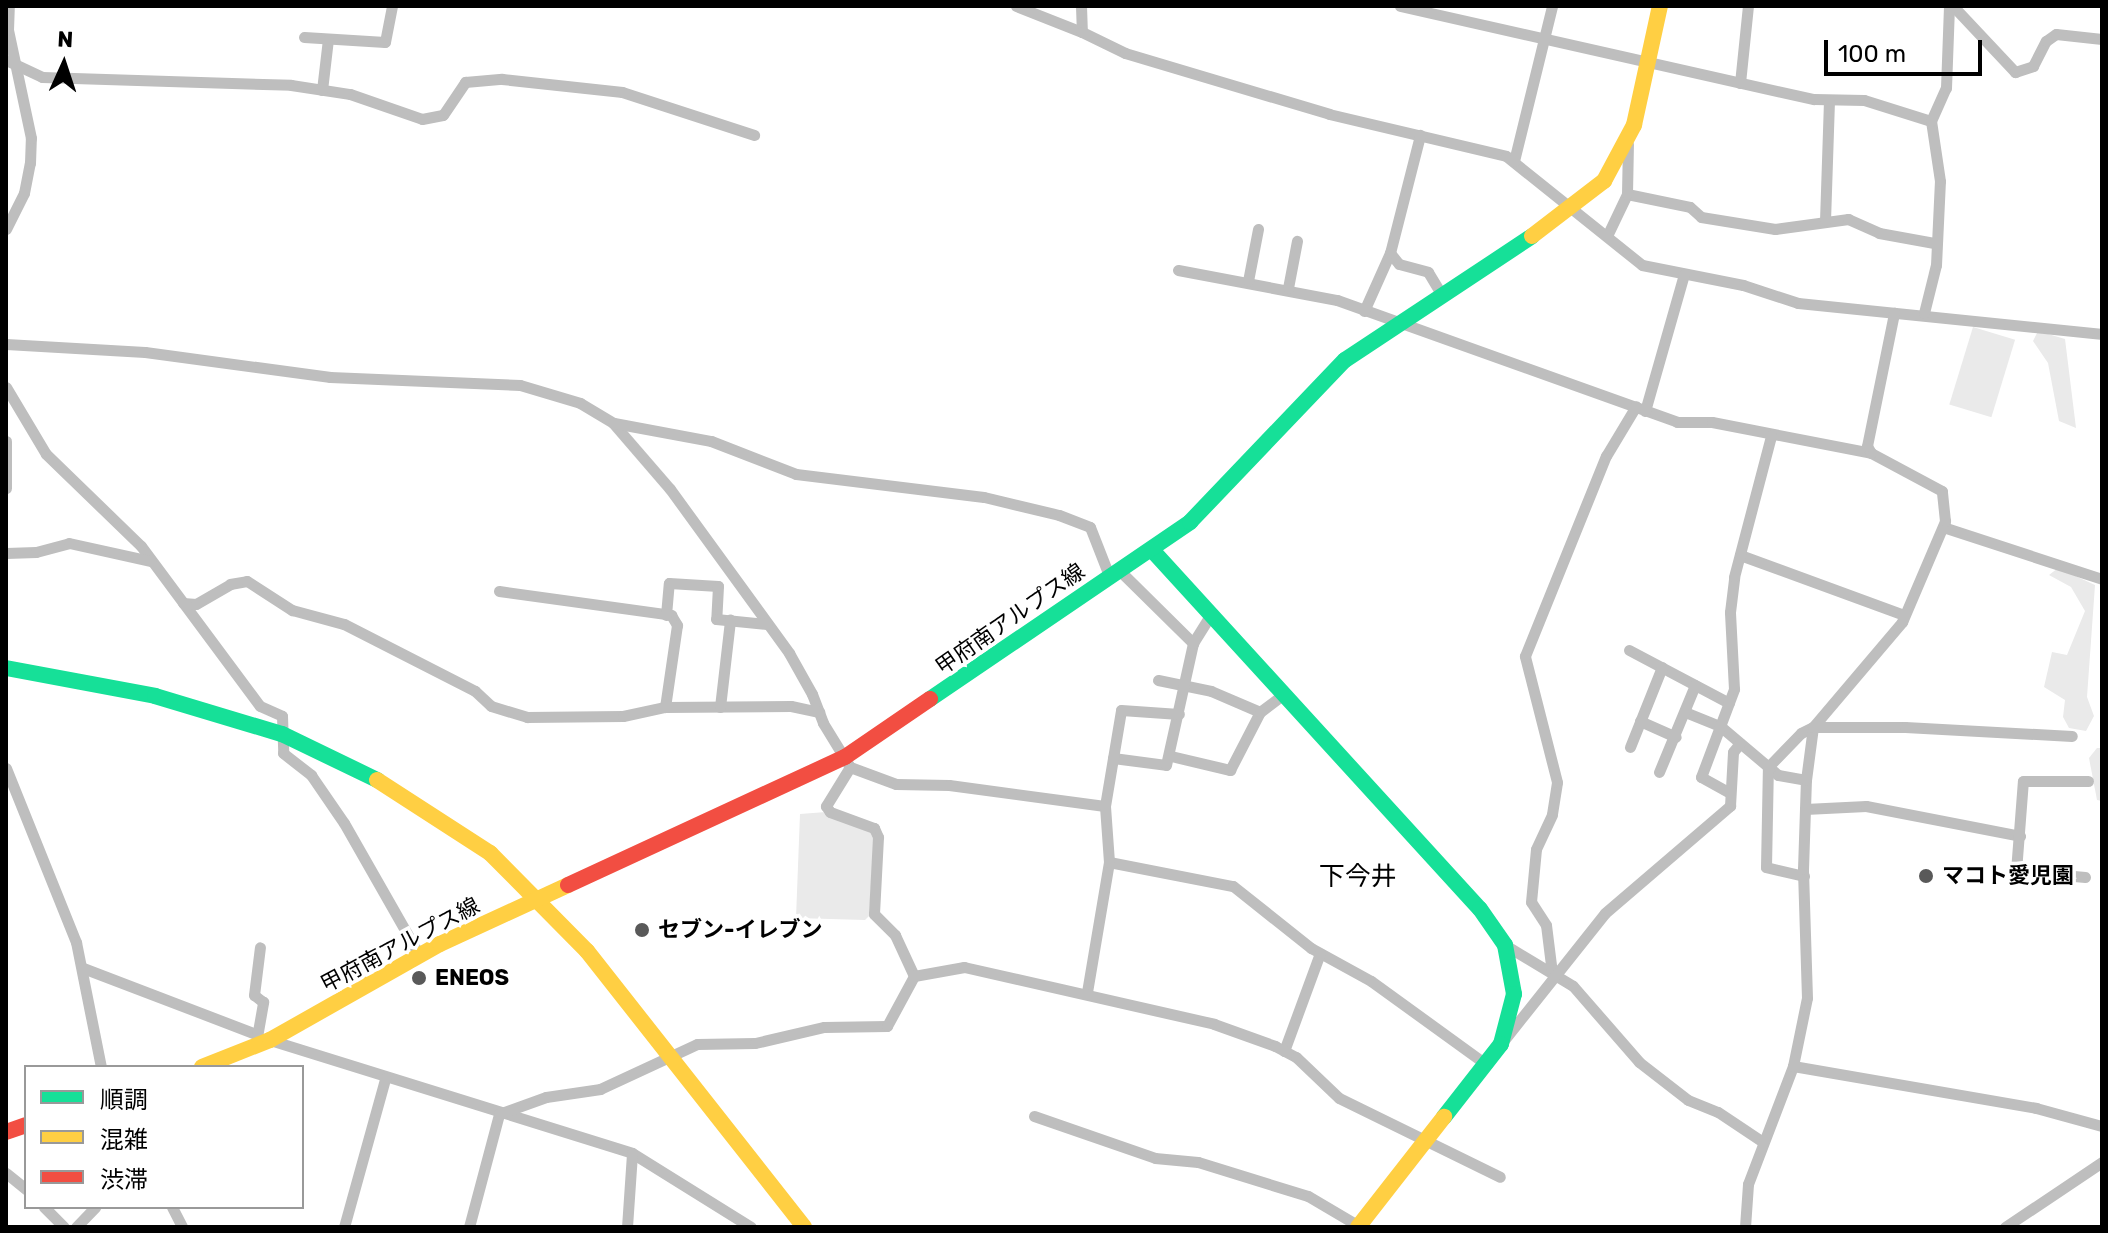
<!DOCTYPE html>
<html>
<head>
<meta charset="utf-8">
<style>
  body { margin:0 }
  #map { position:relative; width:2108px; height:1233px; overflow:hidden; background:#fff; font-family:Rubik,"Noto Sans JP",sans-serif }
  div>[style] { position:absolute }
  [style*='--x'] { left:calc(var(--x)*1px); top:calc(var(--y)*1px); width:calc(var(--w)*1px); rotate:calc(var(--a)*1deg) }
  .green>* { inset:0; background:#eaeaea; transform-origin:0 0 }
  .street>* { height:11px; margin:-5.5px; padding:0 5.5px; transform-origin:5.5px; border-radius:5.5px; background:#bebebe }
  .fast>* { height:16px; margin:-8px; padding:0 8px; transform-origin:8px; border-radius:8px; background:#16e098 }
  .slow>* { height:16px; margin:-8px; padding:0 8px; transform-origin:8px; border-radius:8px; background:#ffcf43 }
  .jam>* { height:16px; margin:-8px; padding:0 8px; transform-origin:8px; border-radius:8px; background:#f24e42 }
  .dots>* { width:22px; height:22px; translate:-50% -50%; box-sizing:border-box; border:4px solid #fff; border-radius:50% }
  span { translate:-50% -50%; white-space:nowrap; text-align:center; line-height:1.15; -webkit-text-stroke:7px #fff; paint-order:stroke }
  .street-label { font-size:22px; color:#000 }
  .poi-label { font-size:22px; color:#000; font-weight:700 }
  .left { translate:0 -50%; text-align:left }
  .quarter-label { font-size:26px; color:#000 }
  .frame { position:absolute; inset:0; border:8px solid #000; pointer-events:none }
  .legend { position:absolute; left:24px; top:1065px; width:280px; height:144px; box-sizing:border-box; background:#fff; border:2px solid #999; margin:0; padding:10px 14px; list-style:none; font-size:24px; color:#000 }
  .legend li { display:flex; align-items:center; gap:16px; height:40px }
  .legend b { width:40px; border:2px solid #999 }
  .north { position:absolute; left:24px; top:24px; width:80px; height:80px; -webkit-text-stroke:6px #fff; paint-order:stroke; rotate:3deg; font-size:22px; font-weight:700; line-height:32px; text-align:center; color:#000 }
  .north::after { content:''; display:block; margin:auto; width:28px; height:36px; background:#000; clip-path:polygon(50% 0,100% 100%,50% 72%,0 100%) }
  .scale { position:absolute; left:1824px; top:40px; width:158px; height:36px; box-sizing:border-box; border:4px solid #000; border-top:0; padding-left:10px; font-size:24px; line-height:28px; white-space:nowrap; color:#000; -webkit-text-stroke:6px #fff; paint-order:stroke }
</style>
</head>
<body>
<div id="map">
  <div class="green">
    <div style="left:1973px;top:327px;width:44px;height:81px;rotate:17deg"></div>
    <div style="clip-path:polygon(2038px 331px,2065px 339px,2076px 428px,2059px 421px,2048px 363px,2033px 341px)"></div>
    <div style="clip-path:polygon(2058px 568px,2095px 585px,2087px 697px,2094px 716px,2086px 731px,2069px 728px,2063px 717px,2065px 700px,2044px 687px,2052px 652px,2067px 655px,2085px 611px,2071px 587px,2049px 575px)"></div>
    <div style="clip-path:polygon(2097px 748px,2102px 748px,2102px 801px,2097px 800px,2089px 758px)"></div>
    <div style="clip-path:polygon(826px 812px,869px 829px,874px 841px,869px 916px,865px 920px,796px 918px,800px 814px)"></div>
  </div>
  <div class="street">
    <div style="--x:1016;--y:6;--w:71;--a:21.5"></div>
    <div style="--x:1081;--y:6;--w:26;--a:88"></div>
    <div style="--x:1082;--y:32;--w:48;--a:26"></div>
    <div style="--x:1125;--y:53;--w:213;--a:16.6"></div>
    <div style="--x:1329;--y:114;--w:182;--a:13.3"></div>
    <div style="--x:1506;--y:156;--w:174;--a:38.7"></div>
    <div style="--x:1642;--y:265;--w:103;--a:11.2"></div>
    <div style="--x:1743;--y:285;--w:58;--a:18.1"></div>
    <div style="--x:1798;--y:303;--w:306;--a:5.8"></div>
    <div style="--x:1400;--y:6;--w:424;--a:12.7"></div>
    <div style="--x:1814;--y:99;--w:50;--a:1.1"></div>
    <div style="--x:1864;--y:100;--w:70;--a:17.4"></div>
    <div style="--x:1953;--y:6;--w:91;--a:46.8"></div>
    <div style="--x:2015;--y:72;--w:19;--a:-18"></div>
    <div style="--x:2033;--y:66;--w:28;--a:-63"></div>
    <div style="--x:2046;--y:41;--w:12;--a:-35"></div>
    <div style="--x:2056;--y:34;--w:46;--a:6.2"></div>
    <div style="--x:304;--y:37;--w:81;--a:3.5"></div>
    <div style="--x:385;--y:42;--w:37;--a:-79"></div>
    <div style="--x:6;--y:60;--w:40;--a:25"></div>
    <div style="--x:42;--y:77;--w:249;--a:1.8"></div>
    <div style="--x:291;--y:85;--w:60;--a:8.7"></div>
    <div style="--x:350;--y:94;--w:76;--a:19.1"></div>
    <div style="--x:422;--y:119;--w:21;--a:-11"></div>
    <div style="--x:443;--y:115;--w:40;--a:-56"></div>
    <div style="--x:465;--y:82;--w:37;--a:-5"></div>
    <div style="--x:502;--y:79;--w:121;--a:6.2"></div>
    <div style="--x:622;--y:92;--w:139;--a:18"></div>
    <div style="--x:1740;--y:83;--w:77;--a:-84.1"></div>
    <div style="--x:322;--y:90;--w:51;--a:-83.3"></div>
    <div style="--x:1514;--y:161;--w:160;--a:-76.2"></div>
    <div style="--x:1627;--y:194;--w:64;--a:11.7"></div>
    <div style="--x:1690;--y:207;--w:15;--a:42"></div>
    <div style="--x:1701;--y:217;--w:75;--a:9.2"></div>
    <div style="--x:1775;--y:229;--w:74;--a:-7.8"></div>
    <div style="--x:1848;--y:219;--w:34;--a:24"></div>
    <div style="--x:1879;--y:233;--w:56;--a:10.3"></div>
    <div style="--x:1825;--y:221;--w:121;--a:-88.1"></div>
    <div style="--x:6;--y:229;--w:40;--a:-63.4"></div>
    <div style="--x:24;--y:193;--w:31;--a:-79"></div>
    <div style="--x:30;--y:163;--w:25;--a:-88"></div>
    <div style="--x:31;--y:138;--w:110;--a:-102"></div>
    <div style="--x:8;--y:30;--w:24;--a:-88"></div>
    <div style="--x:1607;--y:236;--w:47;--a:-64.5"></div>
    <div style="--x:1627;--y:194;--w:50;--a:-88.9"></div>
    <div style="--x:1390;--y:253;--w:14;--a:51"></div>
    <div style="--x:1399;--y:264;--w:30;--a:15"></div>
    <div style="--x:1428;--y:272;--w:27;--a:59"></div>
    <div style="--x:1178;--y:270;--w:162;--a:10.7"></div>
    <div style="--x:1337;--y:300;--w:361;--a:19.7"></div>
    <div style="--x:1677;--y:422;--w:35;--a:0"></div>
    <div style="--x:1712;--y:422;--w:162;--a:11"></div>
    <div style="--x:1248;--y:281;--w:53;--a:-79.1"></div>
    <div style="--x:1288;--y:288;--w:48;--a:-79.2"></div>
    <div style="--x:1364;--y:311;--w:64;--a:-65.9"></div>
    <div style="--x:1390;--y:253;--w:122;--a:-75.7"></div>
    <div style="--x:1924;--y:313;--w:49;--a:-76"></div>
    <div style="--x:1936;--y:265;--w:84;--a:-87.3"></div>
    <div style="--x:1940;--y:181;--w:61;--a:-98.5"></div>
    <div style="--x:1931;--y:121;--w:36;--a:-66"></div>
    <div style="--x:1946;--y:88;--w:82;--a:-87.9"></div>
    <div style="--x:6;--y:344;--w:139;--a:3.3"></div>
    <div style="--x:145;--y:352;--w:187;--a:7.7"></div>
    <div style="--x:330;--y:377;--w:190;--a:2.4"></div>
    <div style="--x:520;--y:385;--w:63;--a:16.7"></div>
    <div style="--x:580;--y:403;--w:39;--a:31"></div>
    <div style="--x:613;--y:423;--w:87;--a:49.2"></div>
    <div style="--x:670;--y:489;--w:203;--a:54"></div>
    <div style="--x:789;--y:653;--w:47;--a:60.7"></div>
    <div style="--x:812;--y:694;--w:31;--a:69"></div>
    <div style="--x:823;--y:723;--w:52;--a:58.5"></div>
    <div style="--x:850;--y:767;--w:46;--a:121.6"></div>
    <div style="--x:826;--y:806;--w:7;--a:56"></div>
    <div style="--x:830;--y:812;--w:47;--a:20"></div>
    <div style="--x:874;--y:828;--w:10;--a:66"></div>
    <div style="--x:878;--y:837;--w:77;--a:93"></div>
    <div style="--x:874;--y:914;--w:30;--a:45"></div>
    <div style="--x:895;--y:935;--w:45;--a:65.1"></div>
    <div style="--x:6;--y:387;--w:78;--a:59.2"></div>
    <div style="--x:46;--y:454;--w:132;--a:44.1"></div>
    <div style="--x:141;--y:546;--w:199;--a:53.4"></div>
    <div style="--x:260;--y:706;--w:24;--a:24"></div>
    <div style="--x:282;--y:716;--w:37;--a:88"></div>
    <div style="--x:283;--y:753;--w:36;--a:38"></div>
    <div style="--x:311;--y:775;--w:58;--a:55.5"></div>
    <div style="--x:344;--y:823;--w:153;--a:60.3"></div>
    <div style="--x:1645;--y:411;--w:142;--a:-74.1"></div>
    <div style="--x:614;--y:423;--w:99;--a:10.5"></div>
    <div style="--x:711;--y:441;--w:91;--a:21.2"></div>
    <div style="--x:796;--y:474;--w:189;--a:7"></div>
    <div style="--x:984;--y:497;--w:77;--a:13.5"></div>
    <div style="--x:1059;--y:515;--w:33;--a:21"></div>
    <div style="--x:1090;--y:527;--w:55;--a:68.6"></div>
    <div style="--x:6;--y:441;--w:47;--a:90"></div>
    <div style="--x:1943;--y:527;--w:167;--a:18.1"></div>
    <div style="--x:6;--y:553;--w:30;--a:-2"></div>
    <div style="--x:36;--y:552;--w:34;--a:-15"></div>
    <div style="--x:69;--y:543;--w:84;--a:12.4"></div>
    <div style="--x:1740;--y:555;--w:175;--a:20.1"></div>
    <div style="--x:1120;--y:571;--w:103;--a:44.6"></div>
    <div style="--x:499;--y:591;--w:174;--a:7.9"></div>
    <div style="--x:671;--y:615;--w:12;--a:59"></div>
    <div style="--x:677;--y:625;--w:83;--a:98.3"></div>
    <div style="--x:183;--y:603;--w:13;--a:4"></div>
    <div style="--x:196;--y:604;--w:39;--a:-30"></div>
    <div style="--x:230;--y:584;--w:17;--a:-10"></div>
    <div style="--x:247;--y:581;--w:54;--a:32.8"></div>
    <div style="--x:292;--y:610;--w:54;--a:15.1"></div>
    <div style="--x:344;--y:624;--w:147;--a:27.1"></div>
    <div style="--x:475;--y:691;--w:22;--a:43"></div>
    <div style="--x:491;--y:706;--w:38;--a:17"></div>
    <div style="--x:527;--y:717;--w:96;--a:-0.6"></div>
    <div style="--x:623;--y:716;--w:43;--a:-12.1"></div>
    <div style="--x:665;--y:707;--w:126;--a:-0.5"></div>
    <div style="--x:791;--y:706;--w:29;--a:12"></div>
    <div style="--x:666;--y:615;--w:32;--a:-85"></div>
    <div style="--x:669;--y:583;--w:49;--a:3.5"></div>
    <div style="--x:718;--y:586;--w:33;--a:93"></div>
    <div style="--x:716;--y:619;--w:51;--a:5.6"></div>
    <div style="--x:1629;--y:650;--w:113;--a:27.9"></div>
    <div style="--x:1158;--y:680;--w:54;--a:11.7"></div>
    <div style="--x:1211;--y:691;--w:53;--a:23.2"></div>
    <div style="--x:720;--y:707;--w:88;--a:-83.4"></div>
    <div style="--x:1685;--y:712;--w:38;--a:22"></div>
    <div style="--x:1720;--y:726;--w:76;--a:40.2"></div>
    <div style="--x:1778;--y:775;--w:28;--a:10"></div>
    <div style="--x:1640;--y:721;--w:39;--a:24"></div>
    <div style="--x:1630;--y:747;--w:86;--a:-68.2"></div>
    <div style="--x:1171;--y:756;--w:61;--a:13.3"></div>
    <div style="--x:1230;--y:770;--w:65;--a:-62.7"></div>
    <div style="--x:1260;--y:712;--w:30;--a:-37"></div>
    <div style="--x:1113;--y:758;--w:53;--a:7.5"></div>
    <div style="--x:1166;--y:765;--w:125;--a:-77.5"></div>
    <div style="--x:1193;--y:643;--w:36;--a:-58"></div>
    <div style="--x:850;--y:767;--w:49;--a:20.3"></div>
    <div style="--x:896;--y:784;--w:53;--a:1.1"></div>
    <div style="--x:949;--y:785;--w:157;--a:7.7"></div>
    <div style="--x:6;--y:768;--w:188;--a:68.1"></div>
    <div style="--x:76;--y:942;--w:127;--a:78.7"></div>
    <div style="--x:1659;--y:772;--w:94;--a:-67.5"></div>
    <div style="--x:1730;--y:793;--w:33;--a:-151"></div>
    <div style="--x:1701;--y:777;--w:94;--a:-69.4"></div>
    <div style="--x:1734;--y:689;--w:77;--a:-93"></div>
    <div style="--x:1730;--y:612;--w:35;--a:-83"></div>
    <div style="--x:1734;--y:577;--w:146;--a:-75.3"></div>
    <div style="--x:1805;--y:809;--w:61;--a:-2.8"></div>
    <div style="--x:1866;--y:806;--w:157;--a:11"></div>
    <div style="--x:1109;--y:862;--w:126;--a:11"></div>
    <div style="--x:1233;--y:886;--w:100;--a:38.5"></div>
    <div style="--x:1311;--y:948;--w:68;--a:28.8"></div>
    <div style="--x:1371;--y:981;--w:143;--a:35.9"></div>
    <div style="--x:1804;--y:876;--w:39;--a:-167"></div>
    <div style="--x:1766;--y:867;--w:100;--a:-88.9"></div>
    <div style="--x:1768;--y:767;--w:47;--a:-45.9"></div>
    <div style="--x:1801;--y:733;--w:13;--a:-27"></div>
    <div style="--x:1813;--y:727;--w:92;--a:0"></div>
    <div style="--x:1905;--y:727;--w:167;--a:3.1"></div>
    <div style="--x:2085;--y:877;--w:69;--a:-175"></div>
    <div style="--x:2016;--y:871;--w:90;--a:-85.6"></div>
    <div style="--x:2023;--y:781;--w:65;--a:0"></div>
    <div style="--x:1505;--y:945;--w:79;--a:31.1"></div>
    <div style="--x:1573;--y:986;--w:101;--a:49"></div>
    <div style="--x:1639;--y:1062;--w:62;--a:37.8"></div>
    <div style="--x:1688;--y:1100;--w:32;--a:22"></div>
    <div style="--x:1718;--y:1112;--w:54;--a:33.7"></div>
    <div style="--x:83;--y:968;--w:185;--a:20.9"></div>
    <div style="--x:1552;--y:973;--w:48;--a:-97.1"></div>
    <div style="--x:1546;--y:925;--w:27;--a:-123"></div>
    <div style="--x:1531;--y:902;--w:53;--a:-84.6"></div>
    <div style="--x:1536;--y:849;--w:38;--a:-65"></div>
    <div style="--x:1552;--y:814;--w:32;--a:-81"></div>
    <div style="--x:1557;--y:782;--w:130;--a:-104.3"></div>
    <div style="--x:1525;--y:656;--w:216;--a:-68"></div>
    <div style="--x:1606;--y:456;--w:58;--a:-59"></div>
    <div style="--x:1087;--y:992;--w:132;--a:-80.4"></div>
    <div style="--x:1109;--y:862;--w:56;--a:-94.1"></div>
    <div style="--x:1105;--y:806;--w:97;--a:-80.5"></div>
    <div style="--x:1121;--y:710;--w:58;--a:3.9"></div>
    <div style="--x:257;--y:1037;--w:36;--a:-80"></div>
    <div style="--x:263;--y:1002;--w:11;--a:-142"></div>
    <div style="--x:254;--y:995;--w:48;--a:-82.9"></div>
    <div style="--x:270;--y:1040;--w:379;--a:17.3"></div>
    <div style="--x:632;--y:1153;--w:140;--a:31.9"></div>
    <div style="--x:1504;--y:1040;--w:162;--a:-51.5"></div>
    <div style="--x:1605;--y:913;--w:165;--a:-40.6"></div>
    <div style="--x:1730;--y:806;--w:54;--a:-86.8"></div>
    <div style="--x:1733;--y:752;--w:11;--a:-52"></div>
    <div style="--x:1284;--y:1051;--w:104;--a:-69.8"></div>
    <div style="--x:1793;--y:1066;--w:247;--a:9.8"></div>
    <div style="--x:2036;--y:1108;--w:68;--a:15.3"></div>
    <div style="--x:1034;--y:1116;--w:128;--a:19.1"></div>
    <div style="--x:1155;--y:1158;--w:43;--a:5.3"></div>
    <div style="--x:1198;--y:1162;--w:115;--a:17.2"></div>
    <div style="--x:1308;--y:1196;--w:59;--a:30.5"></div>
    <div style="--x:6;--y:1173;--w:26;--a:39"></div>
    <div style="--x:44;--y:1207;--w:28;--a:45"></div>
    <div style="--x:172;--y:1207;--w:22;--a:63"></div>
    <div style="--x:76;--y:1227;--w:28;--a:-46"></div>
    <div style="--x:344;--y:1227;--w:154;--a:-74.5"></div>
    <div style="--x:469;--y:1227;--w:117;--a:-75.1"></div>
    <div style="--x:499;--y:1114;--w:50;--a:-19.9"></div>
    <div style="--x:546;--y:1097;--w:55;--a:-8.4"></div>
    <div style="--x:600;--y:1089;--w:107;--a:-24.9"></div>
    <div style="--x:697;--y:1044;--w:58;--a:-1"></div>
    <div style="--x:755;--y:1043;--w:71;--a:-13.1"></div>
    <div style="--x:824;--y:1027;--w:63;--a:-0.9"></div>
    <div style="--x:887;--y:1026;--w:57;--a:-61.6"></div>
    <div style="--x:914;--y:976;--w:51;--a:-10.2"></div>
    <div style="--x:964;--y:967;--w:256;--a:12.8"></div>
    <div style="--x:1214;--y:1024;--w:65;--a:19.8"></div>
    <div style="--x:1275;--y:1046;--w:24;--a:28"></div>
    <div style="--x:1296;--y:1057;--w:59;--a:43.6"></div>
    <div style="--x:1339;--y:1098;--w:179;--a:26.1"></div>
    <div style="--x:627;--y:1227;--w:74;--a:-86.1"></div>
    <div style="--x:1745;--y:1227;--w:43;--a:-86"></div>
    <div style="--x:1748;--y:1184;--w:126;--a:-69.1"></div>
    <div style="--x:1793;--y:1066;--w:69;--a:-78.4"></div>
    <div style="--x:1807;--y:998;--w:129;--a:-91.8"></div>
    <div style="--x:1803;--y:869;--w:89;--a:-88.1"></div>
    <div style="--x:1806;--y:780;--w:53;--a:-82.5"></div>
    <div style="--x:1813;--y:727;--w:138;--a:-49.7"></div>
    <div style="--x:1902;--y:622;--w:110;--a:-66.9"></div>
    <div style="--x:1945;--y:521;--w:30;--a:-96"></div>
    <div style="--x:1942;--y:491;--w:81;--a:-151.8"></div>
    <div style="--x:1871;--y:453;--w:8;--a:-120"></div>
    <div style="--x:1867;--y:446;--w:136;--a:-78.5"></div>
    <div style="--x:2005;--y:1227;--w:117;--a:-33.8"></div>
  </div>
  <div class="fast">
    <div style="--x:1152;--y:550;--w:486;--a:47.6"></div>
    <div style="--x:1480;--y:909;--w:44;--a:55.2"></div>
    <div style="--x:1505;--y:945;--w:50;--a:79.6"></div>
    <div style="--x:1514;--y:994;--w:52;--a:104.6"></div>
    <div style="--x:1501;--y:1044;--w:93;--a:128"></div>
    <div style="--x:6;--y:668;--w:152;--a:10.6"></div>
    <div style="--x:155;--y:696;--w:133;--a:16.7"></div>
    <div style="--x:282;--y:734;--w:106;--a:25.8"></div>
    <div style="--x:930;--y:699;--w:315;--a:-34.2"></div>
    <div style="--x:1190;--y:522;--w:224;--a:-46.3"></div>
    <div style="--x:1345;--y:360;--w:224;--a:-33.5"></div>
  </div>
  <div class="slow">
    <div style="--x:1532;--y:236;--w:91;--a:-37.4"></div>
    <div style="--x:1604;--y:181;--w:64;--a:-61.8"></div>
    <div style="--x:1634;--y:125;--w:122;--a:-77.7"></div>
    <div style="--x:377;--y:780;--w:135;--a:32.9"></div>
    <div style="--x:490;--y:853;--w:138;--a:45.3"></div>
    <div style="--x:587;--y:951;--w:351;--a:51.8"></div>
    <div style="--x:202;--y:1067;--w:73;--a:-21.7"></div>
    <div style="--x:270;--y:1040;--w:195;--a:-29.5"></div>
    <div style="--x:440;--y:944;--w:141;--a:-24.7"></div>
    <div style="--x:1358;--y:1227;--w:140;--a:-52"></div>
  </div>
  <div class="jam">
    <div style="--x:568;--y:885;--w:305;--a:-24.8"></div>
    <div style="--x:845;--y:757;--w:103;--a:-34.3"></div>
    <div style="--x:6;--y:1132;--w:21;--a:-19"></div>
  </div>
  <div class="dots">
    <div style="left:1926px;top:876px;background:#595959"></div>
    <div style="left:642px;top:930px;background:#595959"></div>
    <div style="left:419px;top:978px;background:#595959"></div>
  </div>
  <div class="street-label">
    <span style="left:1010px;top:619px;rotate:-35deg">甲府南アルプス線</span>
    <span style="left:400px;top:945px;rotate:-28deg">甲府南アルプス線</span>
  </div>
  <div class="poi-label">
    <span class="left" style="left:1942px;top:876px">マコト愛児園</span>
    <span class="left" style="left:658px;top:930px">セブン-イレブン</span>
    <span class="left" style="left:435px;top:978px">ENEOS</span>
  </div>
  <div class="quarter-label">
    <span style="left:1358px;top:877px">下今井</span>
  </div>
  <div class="frame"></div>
  <ul class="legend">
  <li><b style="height:10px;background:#16e098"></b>順調</li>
  <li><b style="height:10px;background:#ffcf43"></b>混雑</li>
  <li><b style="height:10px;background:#f24e42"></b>渋滞</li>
  </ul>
  <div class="north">N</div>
  <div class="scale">100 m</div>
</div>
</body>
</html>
